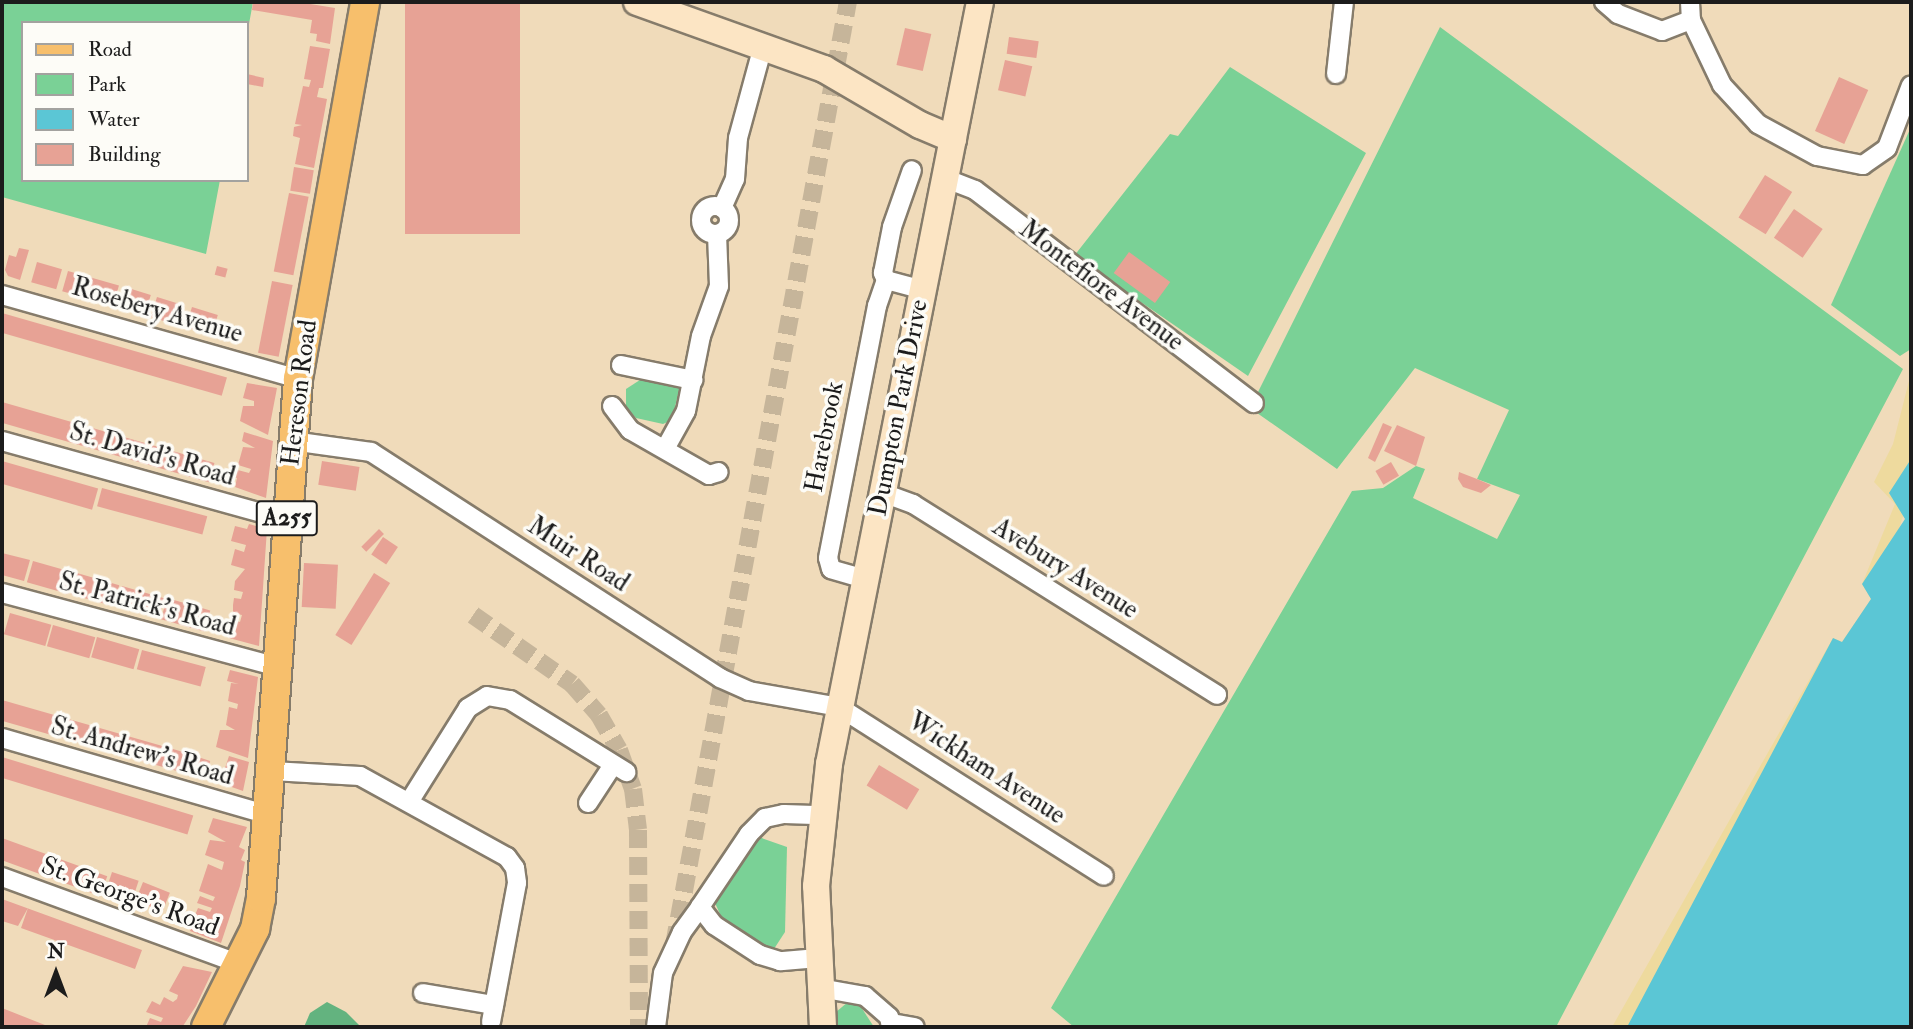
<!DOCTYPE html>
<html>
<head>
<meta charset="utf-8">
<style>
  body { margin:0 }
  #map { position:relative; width:1913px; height:1029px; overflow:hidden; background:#f0dbba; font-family:"IM FELL Double Pica",serif }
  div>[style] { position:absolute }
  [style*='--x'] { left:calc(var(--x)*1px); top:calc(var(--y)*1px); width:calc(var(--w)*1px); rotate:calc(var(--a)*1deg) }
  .green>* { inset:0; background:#7ad196 }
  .forest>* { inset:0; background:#63b37f }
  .sand>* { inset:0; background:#eeda9e }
  .water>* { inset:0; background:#5bc6d5 }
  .building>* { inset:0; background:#e7a295; transform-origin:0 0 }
  .street-tunnel>* { height:18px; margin-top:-9px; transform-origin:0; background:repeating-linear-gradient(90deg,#c6b59a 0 18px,transparent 0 27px) }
  .roads { filter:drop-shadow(2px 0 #867c6b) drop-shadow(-2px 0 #867c6b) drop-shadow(0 2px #867c6b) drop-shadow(0 -2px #867c6b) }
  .street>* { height:18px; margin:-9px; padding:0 9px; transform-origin:9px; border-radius:9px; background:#fff }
  .street>.ring { margin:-9px; padding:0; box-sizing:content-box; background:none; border:18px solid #fff; border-radius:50% }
  .secondary>* { height:26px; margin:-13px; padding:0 13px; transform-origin:13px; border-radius:13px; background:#fce5c4 }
  .primary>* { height:28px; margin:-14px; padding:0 14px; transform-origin:14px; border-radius:14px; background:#f7bf6c }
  span { translate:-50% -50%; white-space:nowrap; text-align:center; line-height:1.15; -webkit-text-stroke:7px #fdfcf7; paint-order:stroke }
  .shield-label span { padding:2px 5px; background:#fdfcf7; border:2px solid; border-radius:5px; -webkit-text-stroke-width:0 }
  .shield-label { font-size:24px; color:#1c1c1c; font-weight:700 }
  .street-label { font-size:26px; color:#1c1c1c }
  .frame { position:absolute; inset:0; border:4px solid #1c1c1c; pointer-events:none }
  .legend { position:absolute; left:21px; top:21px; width:228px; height:161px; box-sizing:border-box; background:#fdfcf7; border:2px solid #a3a29f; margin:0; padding:9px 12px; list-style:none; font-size:21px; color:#1c1c1c }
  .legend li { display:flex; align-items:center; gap:14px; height:35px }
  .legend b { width:35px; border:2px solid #a3a29f }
  .north { position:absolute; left:21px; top:938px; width:70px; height:70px; -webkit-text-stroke:5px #fdfcf7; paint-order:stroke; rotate:0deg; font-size:19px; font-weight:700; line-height:28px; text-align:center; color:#1c1c1c }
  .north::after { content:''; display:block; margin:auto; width:24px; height:32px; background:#1c1c1c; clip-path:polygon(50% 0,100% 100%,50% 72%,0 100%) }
</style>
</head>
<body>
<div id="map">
  <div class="green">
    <div style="clip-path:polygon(2px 2px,253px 2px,247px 35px,247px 23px,23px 23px,23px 180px,220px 180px,206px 254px,2px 197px)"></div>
    <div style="clip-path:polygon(1440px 27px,1903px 369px,1556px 1027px,1074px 1027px,1051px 1008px,1352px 491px,1383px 488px,1416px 466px,1425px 469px,1413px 498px,1497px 539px,1520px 495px,1477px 479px,1509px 410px,1415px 368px,1337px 469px,1250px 408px)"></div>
    <div style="clip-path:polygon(1230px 67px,1366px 153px,1248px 376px,1074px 256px,1170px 134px,1178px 136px)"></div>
    <div style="clip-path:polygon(1911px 127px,1911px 349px,1900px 356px,1831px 305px)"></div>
    <div style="clip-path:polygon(643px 378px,680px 386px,672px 420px,663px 424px,636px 418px,626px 408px,626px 389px)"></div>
    <div style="clip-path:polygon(756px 836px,787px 847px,785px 932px,772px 952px,723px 921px,715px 903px,717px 889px)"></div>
    <div style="clip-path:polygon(848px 1002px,861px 1007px,874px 1027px,836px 1027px,836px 1012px)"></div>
  </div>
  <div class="forest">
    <div style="clip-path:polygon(327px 1002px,346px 1012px,361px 1027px,304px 1027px,310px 1013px)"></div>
  </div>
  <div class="sand">
    <div style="clip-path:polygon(1911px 373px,1911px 490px,1828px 760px,1683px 1027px,1612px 1027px,1833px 638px,1842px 642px,1871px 599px,1862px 584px,1895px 504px,1874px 482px,1893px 444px)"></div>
  </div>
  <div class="water">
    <div style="clip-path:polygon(1911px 459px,1911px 1027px,1627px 1027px,1833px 638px,1842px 642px,1871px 599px,1862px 584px,1905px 519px,1889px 493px)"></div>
  </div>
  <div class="building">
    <div style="clip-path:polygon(253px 2px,298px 2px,335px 8px,330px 44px,316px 41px,317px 34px,310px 33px,312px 20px,252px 10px)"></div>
    <div style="left:405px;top:2px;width:115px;height:232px"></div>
    <div style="left:905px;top:28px;width:27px;height:38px;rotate:13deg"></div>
    <div style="left:1009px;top:37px;width:30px;height:17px;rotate:8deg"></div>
    <div style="clip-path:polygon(310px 46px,330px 49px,323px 88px,319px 88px,317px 97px,327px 99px,314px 168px,295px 164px,300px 138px,293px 136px,294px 127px,302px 125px,295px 124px,303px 86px,309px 87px,311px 80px,304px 79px)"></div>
    <div style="left:1005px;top:60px;width:28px;height:31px;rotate:13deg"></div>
    <div style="clip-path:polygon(247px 74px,264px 78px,263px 87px,247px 84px)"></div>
    <div style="left:1839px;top:77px;width:32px;height:59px;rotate:24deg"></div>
    <div style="left:294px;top:167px;width:20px;height:24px;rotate:9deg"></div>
    <div style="left:1765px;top:175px;width:32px;height:50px;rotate:32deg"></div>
    <div style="left:289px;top:193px;width:20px;height:80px;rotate:11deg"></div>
    <div style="left:1794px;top:209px;width:35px;height:35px;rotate:35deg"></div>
    <div style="clip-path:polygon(19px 248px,29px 250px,20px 280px,8px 276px,5px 270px,9px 255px,16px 257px)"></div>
    <div style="left:1129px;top:252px;width:51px;height:26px;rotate:36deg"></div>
    <div style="left:37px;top:262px;width:26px;height:21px;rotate:16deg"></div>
    <div style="left:217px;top:266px;width:11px;height:9px;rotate:15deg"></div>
    <div style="left:68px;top:271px;width:53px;height:21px;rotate:16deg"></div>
    <div style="left:272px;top:281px;width:21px;height:73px;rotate:11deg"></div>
    <div style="left:125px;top:287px;width:27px;height:21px;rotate:17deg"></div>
    <div style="left:157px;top:297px;width:27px;height:21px;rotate:17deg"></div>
    <div style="left:192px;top:307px;width:27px;height:21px;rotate:17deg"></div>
    <div style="left:2px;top:313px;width:234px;height:19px;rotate:16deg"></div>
    <div style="clip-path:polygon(247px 383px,277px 388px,268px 435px,240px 421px,243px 406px,254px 406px,254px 401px,243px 398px)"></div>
    <div style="left:2px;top:402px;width:221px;height:20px;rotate:16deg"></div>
    <div style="clip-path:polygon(1383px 423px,1392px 427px,1375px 462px,1368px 458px)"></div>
    <div style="clip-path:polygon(1397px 425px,1425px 437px,1416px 466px,1384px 451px)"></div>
    <div style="clip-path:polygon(244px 432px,273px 441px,266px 498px,235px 487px,237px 478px,232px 477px,234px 469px,249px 473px,251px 469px,238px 465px,243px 447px,255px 448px,242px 441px)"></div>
    <div style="left:2px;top:461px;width:100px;height:22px;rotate:16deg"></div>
    <div style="left:322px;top:461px;width:38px;height:24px;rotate:9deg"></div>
    <div style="left:1391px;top:462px;width:16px;height:18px;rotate:60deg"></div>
    <div style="clip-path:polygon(1459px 472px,1477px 479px,1491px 485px,1481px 493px,1463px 487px,1458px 479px)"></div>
    <div style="left:102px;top:488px;width:109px;height:19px;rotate:15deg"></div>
    <div style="clip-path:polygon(249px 524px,267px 529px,259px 646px,229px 638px,233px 620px,240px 622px,242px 615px,233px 613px,233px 605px,234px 598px,241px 599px,243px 592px,234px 590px,235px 581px,245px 569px,231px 565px,235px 549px,244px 552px,246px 545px,231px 541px,235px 526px,247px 529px)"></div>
    <div style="left:379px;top:529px;width:7px;height:25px;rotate:45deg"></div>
    <div style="left:383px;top:537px;width:18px;height:21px;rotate:34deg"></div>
    <div style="clip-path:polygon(2px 553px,30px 560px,24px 581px,2px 575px)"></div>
    <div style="left:33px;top:561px;width:43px;height:22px;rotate:16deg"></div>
    <div style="left:304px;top:563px;width:34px;height:44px;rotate:3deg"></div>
    <div style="left:77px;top:573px;width:44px;height:22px;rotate:16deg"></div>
    <div style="left:374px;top:573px;width:19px;height:73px;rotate:32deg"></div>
    <div style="left:122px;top:586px;width:44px;height:21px;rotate:16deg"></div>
    <div style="left:167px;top:598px;width:45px;height:22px;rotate:16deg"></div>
    <div style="left:10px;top:613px;width:43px;height:22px;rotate:16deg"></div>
    <div style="left:53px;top:625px;width:44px;height:22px;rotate:16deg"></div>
    <div style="left:97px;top:637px;width:44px;height:21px;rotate:16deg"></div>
    <div style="left:142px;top:650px;width:66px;height:20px;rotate:15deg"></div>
    <div style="clip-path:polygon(230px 670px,258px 677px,248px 758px,216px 747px,220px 730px,235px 730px,226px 725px,229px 707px,237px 709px,238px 704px,228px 701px,231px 683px,239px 684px,227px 681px)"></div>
    <div style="left:2px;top:700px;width:195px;height:20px;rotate:16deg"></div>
    <div style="left:195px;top:756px;width:16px;height:20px;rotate:18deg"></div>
    <div style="clip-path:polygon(229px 756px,249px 762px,243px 791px,226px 785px,232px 770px,225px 768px)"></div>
    <div style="left:2px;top:757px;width:200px;height:20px;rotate:17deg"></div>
    <div style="left:879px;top:765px;width:47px;height:24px;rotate:31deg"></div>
    <div style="clip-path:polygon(213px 818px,247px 827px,239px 847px,245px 850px,241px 860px,245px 862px,240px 886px,221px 943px,190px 931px,195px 919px,208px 924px,209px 920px,195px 915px,198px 908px,210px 912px,212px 908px,197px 903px,200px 896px,213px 901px,215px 897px,199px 891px,208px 864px,222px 870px,224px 862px,205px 855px,210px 840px,226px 842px,208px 832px)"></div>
    <div style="left:2px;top:838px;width:112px;height:21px;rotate:20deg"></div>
    <div style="left:112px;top:872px;width:28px;height:19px;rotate:18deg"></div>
    <div style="left:143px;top:882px;width:29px;height:20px;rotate:22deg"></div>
    <div style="clip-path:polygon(2px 899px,142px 950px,135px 969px,21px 928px,28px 908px,18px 926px,2px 921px)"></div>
    <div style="clip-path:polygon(183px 966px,212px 972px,196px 1006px,183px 1026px,146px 1027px,150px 1018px,161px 1022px,163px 1018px,146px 1012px,152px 1001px,160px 1005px,164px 997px,173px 1002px,177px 999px,178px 995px,169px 991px)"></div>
    <div style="clip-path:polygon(2px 1008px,50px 1027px,2px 1027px)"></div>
  </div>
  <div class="street-tunnel">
    <div style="--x:473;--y:615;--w:121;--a:34.9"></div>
    <div style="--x:572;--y:684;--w:41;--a:48.9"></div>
    <div style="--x:599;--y:715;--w:40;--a:60.3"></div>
    <div style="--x:619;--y:750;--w:41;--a:70.3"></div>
    <div style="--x:633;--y:789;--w:41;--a:83"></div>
    <div style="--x:638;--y:830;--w:197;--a:89.7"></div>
    <div style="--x:674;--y:945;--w:959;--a:-79.55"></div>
  </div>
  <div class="roads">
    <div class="street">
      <div style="--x:1604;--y:2;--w:18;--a:41"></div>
      <div style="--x:1618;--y:14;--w:47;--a:21.1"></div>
      <div style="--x:1662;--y:31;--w:31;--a:-21"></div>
      <div style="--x:1690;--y:2;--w:18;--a:87"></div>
      <div style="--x:1691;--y:20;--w:72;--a:64.5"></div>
      <div style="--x:1722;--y:85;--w:53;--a:47.3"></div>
      <div style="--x:1758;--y:124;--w:67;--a:28.5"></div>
      <div style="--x:1817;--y:156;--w:47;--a:11.1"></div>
      <div style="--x:1863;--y:165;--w:29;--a:-35"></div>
      <div style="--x:1887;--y:148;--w:67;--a:-69.1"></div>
      <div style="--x:1336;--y:74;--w:72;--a:-83.7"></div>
      <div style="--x:944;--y:178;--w:33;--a:21"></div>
      <div style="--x:975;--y:190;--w:351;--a:37.4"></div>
      <div class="ring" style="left:701px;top:206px;width:10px;height:10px"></div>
      <div style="--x:722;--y:208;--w:32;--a:-66"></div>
      <div style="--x:735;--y:179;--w:41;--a:-85.8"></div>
      <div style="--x:738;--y:138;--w:95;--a:-74.8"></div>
      <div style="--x:886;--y:280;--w:38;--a:15"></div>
      <div style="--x:2;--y:295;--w:308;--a:15.8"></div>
      <div style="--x:621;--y:365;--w:74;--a:11.8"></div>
      <div style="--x:612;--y:406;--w:30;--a:53"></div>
      <div style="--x:630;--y:430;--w:91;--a:29.7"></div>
      <div style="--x:709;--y:475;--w:10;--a:-17"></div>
      <div style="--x:2;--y:441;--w:296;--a:15.5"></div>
      <div style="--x:292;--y:441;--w:80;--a:7.9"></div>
      <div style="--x:371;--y:452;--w:416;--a:32.9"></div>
      <div style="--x:720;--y:678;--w:32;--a:24"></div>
      <div style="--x:749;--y:691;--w:91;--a:10.1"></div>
      <div style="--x:839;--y:707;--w:314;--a:32.5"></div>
      <div style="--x:665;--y:449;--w:43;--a:-61.1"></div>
      <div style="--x:686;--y:411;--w:76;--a:-78.7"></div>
      <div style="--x:701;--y:336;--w:53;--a:-70.2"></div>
      <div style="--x:719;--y:286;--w:52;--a:-92.2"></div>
      <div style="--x:883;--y:493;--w:32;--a:20"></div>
      <div style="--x:913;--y:504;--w:359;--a:32.1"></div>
      <div style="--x:865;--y:579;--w:35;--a:-164"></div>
      <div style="--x:831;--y:569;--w:11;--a:-105"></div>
      <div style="--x:828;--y:558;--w:257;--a:-79"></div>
      <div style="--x:877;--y:306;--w:28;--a:-71"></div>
      <div style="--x:886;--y:280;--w:8;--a:-113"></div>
      <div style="--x:883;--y:273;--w:47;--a:-78.9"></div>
      <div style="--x:892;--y:227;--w:60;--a:-70.7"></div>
      <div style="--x:2;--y:593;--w:286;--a:15"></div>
      <div style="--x:2;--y:738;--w:278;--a:16.1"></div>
      <div style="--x:272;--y:771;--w:88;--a:3.3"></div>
      <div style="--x:360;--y:776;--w:168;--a:28.9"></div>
      <div style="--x:507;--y:857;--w:14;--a:54"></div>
      <div style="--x:515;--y:868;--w:15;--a:82"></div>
      <div style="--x:517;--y:883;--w:141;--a:100.6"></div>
      <div style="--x:409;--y:802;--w:111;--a:-57.9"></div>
      <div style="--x:468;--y:708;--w:22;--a:-32"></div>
      <div style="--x:487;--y:696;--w:23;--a:10"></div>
      <div style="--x:510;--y:700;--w:137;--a:31.8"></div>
      <div style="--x:588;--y:803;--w:45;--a:-56.7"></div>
      <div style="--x:2;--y:877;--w:253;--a:20.1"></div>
      <div style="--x:818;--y:958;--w:38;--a:175"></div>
      <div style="--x:780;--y:961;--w:21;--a:-163"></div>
      <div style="--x:760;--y:955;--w:55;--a:-146.9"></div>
      <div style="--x:714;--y:925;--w:23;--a:-128"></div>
      <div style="--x:700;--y:907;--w:88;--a:-56.1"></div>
      <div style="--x:749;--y:834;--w:23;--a:-45"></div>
      <div style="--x:765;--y:818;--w:19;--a:-12"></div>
      <div style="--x:784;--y:814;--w:38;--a:2"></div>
      <div style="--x:820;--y:988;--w:46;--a:10.1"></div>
      <div style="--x:865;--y:996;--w:32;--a:41"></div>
      <div style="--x:889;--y:1017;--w:10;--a:79"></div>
      <div style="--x:423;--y:993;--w:72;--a:9.6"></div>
      <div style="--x:892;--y:1023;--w:23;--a:10"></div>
      <div style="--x:656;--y:1027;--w:54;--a:-82.6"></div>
      <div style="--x:663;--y:973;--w:45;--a:-65.1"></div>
      <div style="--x:682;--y:932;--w:31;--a:-54"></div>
    </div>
    <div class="secondary">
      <div style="--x:637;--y:2;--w:199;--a:19.7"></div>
      <div style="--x:824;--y:69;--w:111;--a:30.3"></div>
      <div style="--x:920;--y:125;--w:36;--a:23"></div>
      <div style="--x:823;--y:1027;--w:141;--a:-92.8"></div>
      <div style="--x:816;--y:886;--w:123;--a:-83.9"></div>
      <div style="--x:829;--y:764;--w:777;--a:-78.79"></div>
    </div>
    <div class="primary">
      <div style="--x:206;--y:1027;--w:110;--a:-63.4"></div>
      <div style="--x:255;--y:929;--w:32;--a:-79"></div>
      <div style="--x:261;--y:898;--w:520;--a:-85.92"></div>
      <div style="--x:298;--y:379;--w:383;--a:-79.9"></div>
    </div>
  </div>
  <div class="shield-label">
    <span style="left:287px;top:518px">A255</span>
  </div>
  <div class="street-label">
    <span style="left:1101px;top:286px;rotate:37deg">Montefiore Avenue</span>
    <span style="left:157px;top:311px;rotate:16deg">Rosebery Avenue</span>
    <span style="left:300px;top:393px;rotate:-83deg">Hereson Road</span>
    <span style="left:899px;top:408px;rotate:-79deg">Dumpton Park Drive</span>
    <span style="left:825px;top:437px;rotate:-79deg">Harebrook</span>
    <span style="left:152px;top:455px;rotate:16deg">St. David's Road</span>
    <span style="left:578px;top:555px;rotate:33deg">Muir Road</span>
    <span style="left:1065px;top:569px;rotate:32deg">Avebury Avenue</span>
    <span style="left:147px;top:605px;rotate:15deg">St. Patrick's Road</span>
    <span style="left:142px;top:752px;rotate:16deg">St. Andrew's Road</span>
    <span style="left:986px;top:769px;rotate:33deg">Wickham Avenue</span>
    <span style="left:130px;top:897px;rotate:20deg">St. George's Road</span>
  </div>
  <div class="frame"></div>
  <ul class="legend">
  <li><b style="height:9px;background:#f7bf6c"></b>Road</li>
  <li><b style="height:19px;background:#7ad196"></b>Park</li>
  <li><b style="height:19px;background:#5bc6d5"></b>Water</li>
  <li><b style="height:19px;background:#e7a295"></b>Building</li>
  </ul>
  <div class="north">N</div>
</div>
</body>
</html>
